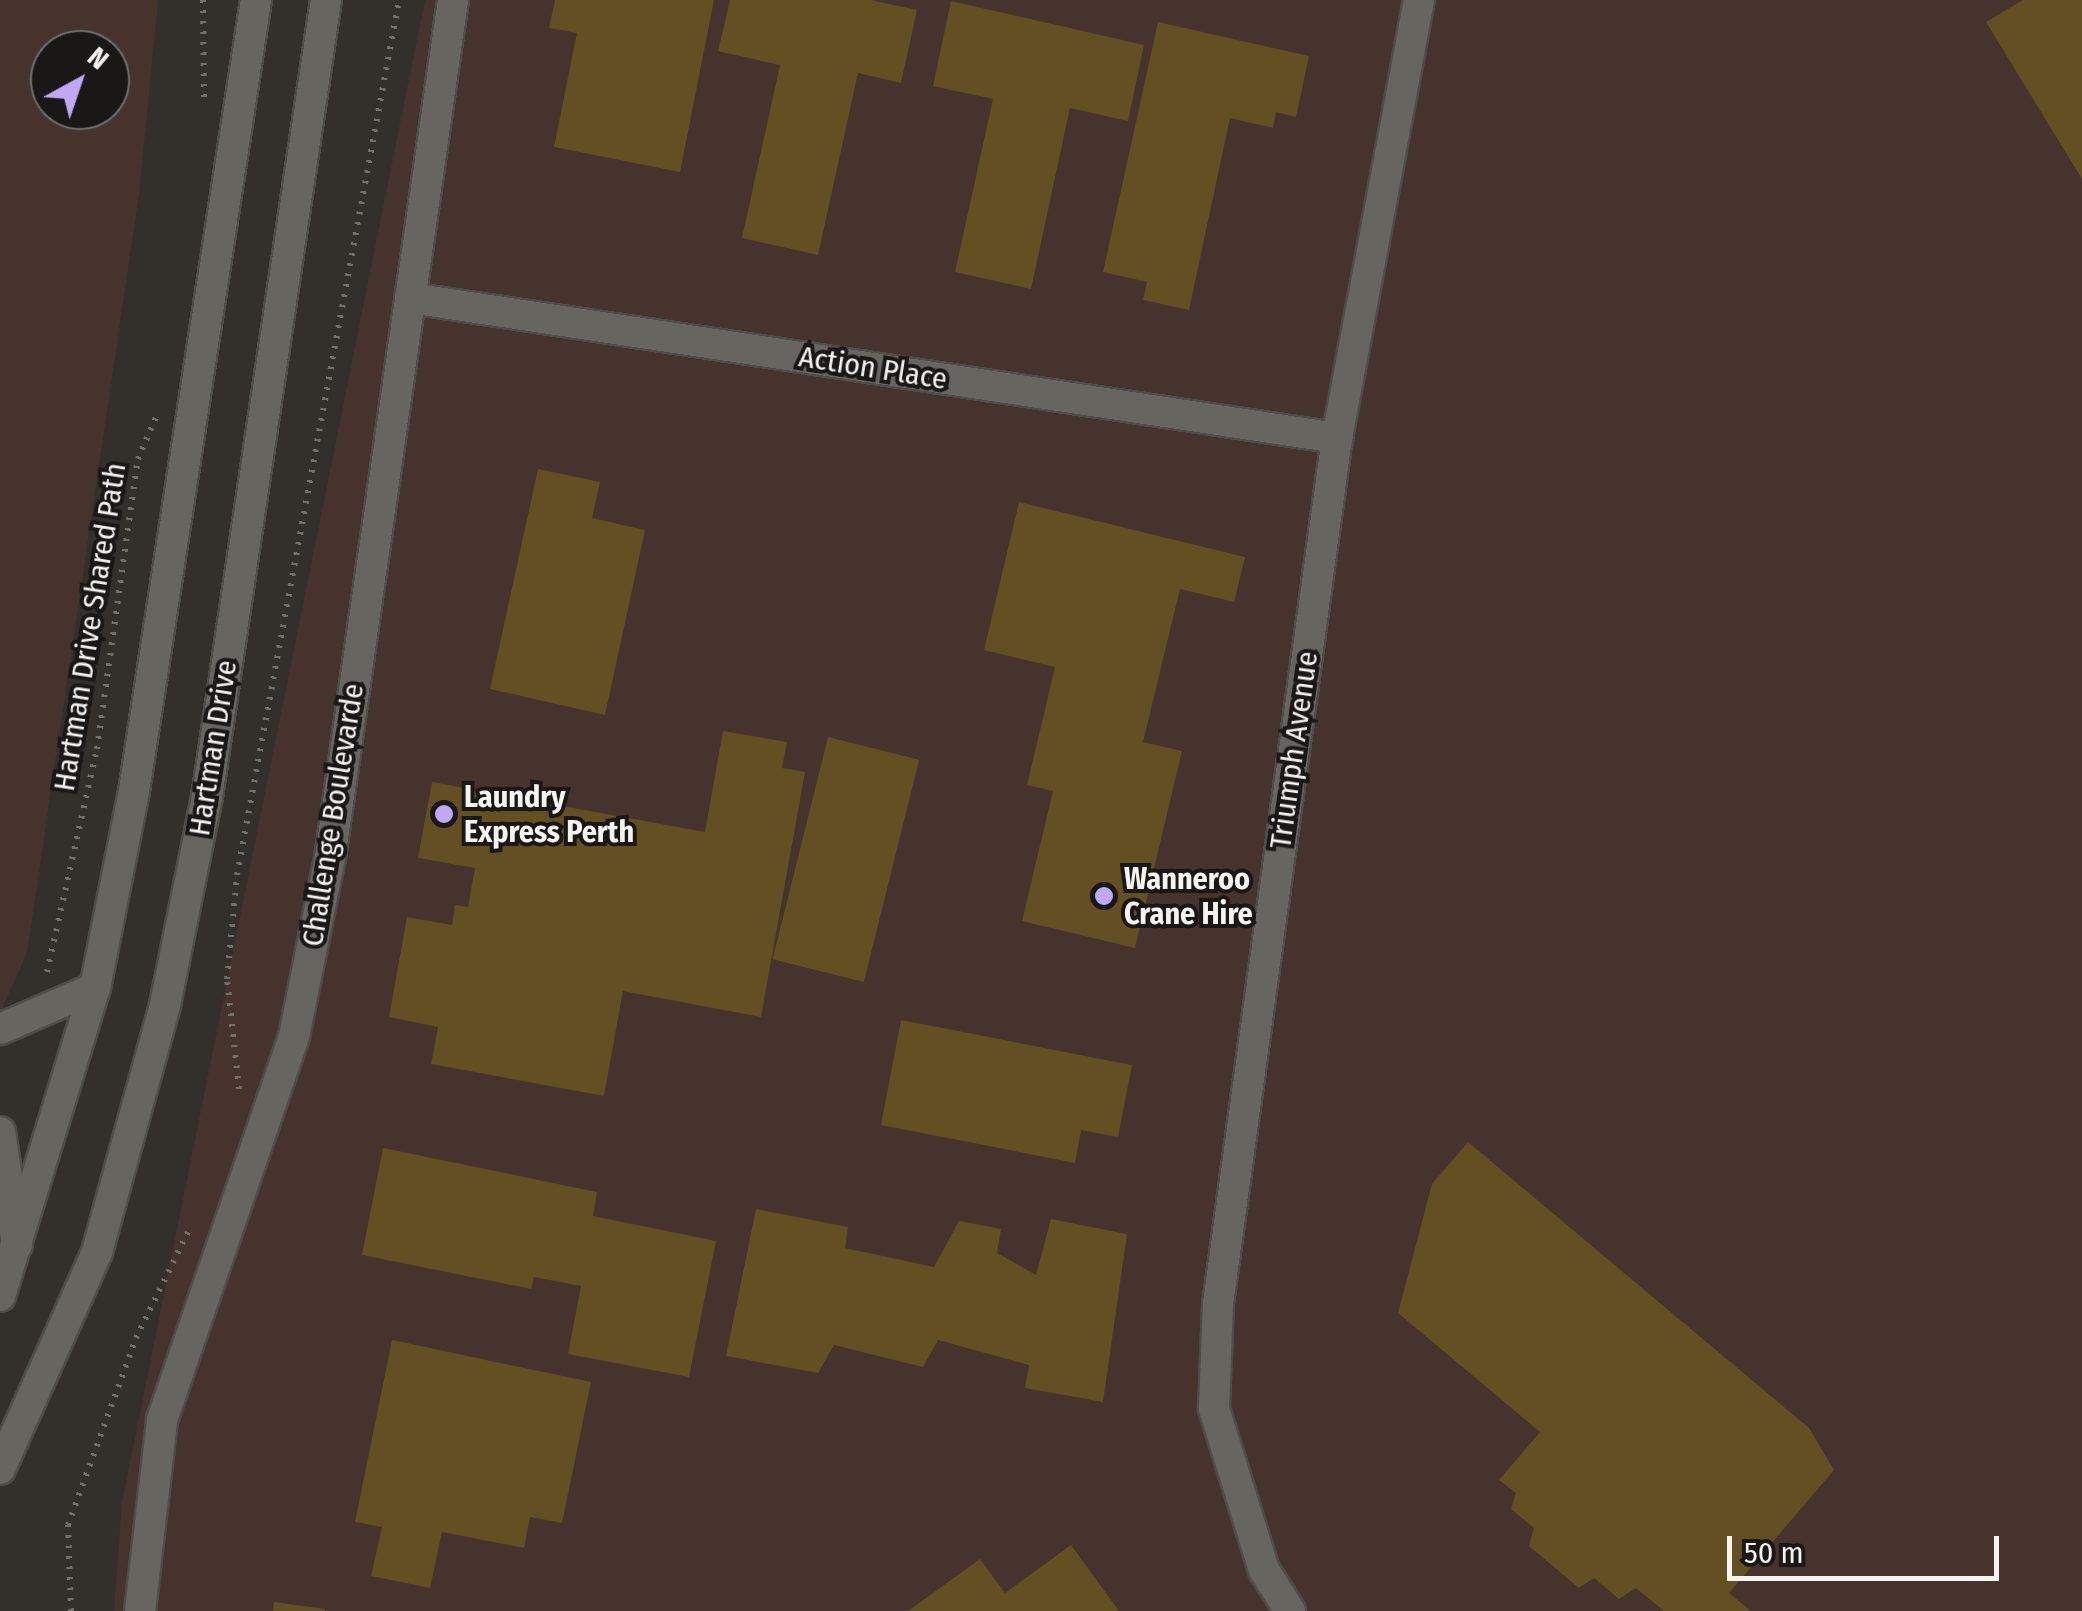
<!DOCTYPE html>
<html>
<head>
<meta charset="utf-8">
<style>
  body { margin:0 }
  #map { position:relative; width:2082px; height:1611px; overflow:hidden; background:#33302b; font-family:"Fira Sans Condensed",sans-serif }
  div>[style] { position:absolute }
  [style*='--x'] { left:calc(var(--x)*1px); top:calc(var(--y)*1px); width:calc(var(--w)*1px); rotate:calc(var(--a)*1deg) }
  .industrial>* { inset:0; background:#46332d }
  .building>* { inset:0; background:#624f22; transform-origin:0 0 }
  .path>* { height:6px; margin-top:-3px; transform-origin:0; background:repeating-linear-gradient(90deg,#72706b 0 2.5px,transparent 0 10.5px) }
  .roads { filter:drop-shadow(2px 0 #4e4d49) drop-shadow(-2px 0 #4e4d49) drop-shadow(0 2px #4e4d49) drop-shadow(0 -2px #4e4d49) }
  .street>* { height:30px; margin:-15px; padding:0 15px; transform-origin:15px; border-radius:15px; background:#67655f }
  .secondary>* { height:30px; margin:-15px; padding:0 15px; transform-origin:15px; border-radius:15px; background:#67655f }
  .dots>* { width:28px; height:28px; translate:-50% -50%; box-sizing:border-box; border:5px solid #191816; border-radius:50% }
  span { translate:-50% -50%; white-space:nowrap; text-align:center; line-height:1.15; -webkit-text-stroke:8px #191816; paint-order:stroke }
  .street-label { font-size:30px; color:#f4f3f0 }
  .poi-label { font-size:30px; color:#f4f3f0; font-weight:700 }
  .left { translate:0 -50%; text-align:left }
  .north { position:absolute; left:30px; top:30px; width:100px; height:100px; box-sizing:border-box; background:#191816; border:2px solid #71706d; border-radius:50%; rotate:40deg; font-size:28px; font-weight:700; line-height:40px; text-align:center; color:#f4f3f0 }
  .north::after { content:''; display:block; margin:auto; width:35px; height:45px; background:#c0a8f4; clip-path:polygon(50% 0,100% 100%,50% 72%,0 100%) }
  .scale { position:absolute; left:1727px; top:1536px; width:272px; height:45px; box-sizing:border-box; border:5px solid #f4f3f0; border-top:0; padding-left:12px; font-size:30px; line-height:35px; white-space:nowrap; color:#f4f3f0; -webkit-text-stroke:8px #191816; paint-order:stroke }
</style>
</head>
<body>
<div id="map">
  <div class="industrial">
    <div style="clip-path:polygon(evenodd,0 0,158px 0,139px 194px,27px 953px,0 1013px,0 0,50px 50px,110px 50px,110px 110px,50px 110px,50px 50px)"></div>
    <div style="clip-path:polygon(425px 0,2082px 0,2082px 1611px,114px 1611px,122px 1502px)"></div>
  </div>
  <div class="building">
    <div style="clip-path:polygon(555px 0,714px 0,680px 172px,554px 147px,577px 33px,549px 28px)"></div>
    <div style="clip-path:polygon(730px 0,871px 0,917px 10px,901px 83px,858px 73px,818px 255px,742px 238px,780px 65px,718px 51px)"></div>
    <div style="clip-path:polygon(2023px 0,2082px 0,2082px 179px,1986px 22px)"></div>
    <div style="clip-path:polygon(951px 1px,1144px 45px,1128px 121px,1070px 108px,1031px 289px,955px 272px,993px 99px,933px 86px)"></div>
    <div style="clip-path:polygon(1158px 22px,1309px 56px,1296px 117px,1276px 112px,1273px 128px,1230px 118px,1189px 310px,1143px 300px,1147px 282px,1103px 272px)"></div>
    <div style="clip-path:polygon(538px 469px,600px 482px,592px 518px,645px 530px,605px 715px,490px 689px)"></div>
    <div style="clip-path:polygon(1019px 502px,1245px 557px,1234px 602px,1180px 589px,1143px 742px,1182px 751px,1135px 948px,1022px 921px,1053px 791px,1027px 785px,1055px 667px,984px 650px)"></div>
    <div style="clip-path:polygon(723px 731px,787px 742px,782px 768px,805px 772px,761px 1017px,623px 991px,604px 1096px,431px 1064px,438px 1027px,389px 1017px,407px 917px,452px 925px,455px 905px,468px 907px,475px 868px,418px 858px,432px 782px,705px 832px)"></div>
    <div style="left:828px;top:737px;width:94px;height:229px;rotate:14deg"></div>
    <div style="clip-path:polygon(901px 1020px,1132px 1065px,1118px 1137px,1081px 1130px,1075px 1163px,881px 1125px)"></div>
    <div style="clip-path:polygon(1468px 1142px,1809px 1428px,1834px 1470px,1729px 1593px,1751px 1611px,1664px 1611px,1636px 1588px,1619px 1599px,1594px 1578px,1579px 1588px,1529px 1546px,1534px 1528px,1511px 1509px,1516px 1493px,1499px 1480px,1540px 1432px,1398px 1313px,1432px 1184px)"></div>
    <div style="clip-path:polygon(383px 1148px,597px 1192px,593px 1216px,716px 1241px,689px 1377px,568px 1354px,581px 1286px,534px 1277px,531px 1289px,362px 1255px)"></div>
    <div style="clip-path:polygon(756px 1209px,848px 1227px,845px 1248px,934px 1267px,959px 1221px,1001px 1229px,997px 1253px,1036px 1275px,1051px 1219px,1127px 1234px,1103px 1402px,1025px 1388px,1029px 1365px,938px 1340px,923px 1367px,834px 1345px,818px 1373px,726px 1356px)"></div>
    <div style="clip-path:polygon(392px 1340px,591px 1382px,562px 1523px,530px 1517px,524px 1548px,442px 1532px,430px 1588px,371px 1576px,382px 1527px,355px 1522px)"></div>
    <div style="clip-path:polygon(1071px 1545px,1119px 1611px,908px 1611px,980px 1559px,1005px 1593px)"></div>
    <div style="clip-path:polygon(274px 1602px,325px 1609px,325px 1611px,273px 1611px)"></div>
  </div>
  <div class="path">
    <div style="--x:203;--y:0;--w:104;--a:89.4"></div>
    <div style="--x:47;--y:972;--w:229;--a:-77.4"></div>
    <div style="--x:97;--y:749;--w:293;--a:-82"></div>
    <div style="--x:138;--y:459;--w:46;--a:-66.8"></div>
    <div style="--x:239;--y:1089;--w:111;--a:-96.2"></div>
    <div style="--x:227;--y:979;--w:104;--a:-84.5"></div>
    <div style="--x:237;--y:875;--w:890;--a:-79.51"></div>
    <div style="--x:71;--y:1611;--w:86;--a:-92"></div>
    <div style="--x:68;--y:1525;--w:199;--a:-70"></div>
    <div style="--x:136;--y:1338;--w:118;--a:-63.9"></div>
  </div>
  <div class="roads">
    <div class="street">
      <div style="--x:410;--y:298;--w:938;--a:8.59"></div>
      <div style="--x:0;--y:1029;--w:103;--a:-23.3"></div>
      <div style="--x:0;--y:1132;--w:114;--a:81.4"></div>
      <div style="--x:140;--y:1611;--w:192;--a:-83.4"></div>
      <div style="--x:162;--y:1420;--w:406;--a:-71"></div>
      <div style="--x:294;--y:1036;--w:182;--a:-78.6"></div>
      <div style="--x:330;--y:858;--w:867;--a:-81.84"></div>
      <div style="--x:1290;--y:1611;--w:49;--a:-122.4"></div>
      <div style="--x:1264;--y:1570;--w:170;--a:-107.2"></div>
      <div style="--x:1214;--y:1408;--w:104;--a:-87.8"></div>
      <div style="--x:1218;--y:1304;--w:874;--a:-82.18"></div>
      <div style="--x:1337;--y:438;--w:446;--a:-79.4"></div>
    </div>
    <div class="secondary">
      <div style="--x:0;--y:1296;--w:322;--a:-72.9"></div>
      <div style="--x:95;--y:988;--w:201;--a:-78.8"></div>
      <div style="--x:134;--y:791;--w:800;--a:-81.23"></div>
      <div style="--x:0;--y:1469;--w:238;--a:-65.9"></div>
      <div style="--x:97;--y:1252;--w:256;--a:-74.6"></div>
      <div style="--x:165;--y:1005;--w:212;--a:-78.6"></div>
      <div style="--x:207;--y:797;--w:806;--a:-81.51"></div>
    </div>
  </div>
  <div class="dots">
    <div style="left:444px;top:814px;background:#c0a8f4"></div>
    <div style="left:1104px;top:896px;background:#c0a8f4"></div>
  </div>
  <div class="street-label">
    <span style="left:873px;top:368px;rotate:9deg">Action Place</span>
    <span style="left:90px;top:627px;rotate:-81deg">Hartman Drive Shared Path</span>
    <span style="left:213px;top:748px;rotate:-81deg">Hartman Drive</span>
    <span style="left:1294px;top:750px;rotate:-82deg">Triumph Avenue</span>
    <span style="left:333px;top:815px;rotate:-81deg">Challenge Boulevarde</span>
  </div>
  <div class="poi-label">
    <span class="left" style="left:464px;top:814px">Laundry<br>Express Perth</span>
    <span class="left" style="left:1124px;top:896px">Wanneroo<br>Crane Hire</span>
  </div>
  <div class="north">N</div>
  <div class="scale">50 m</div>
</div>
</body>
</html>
